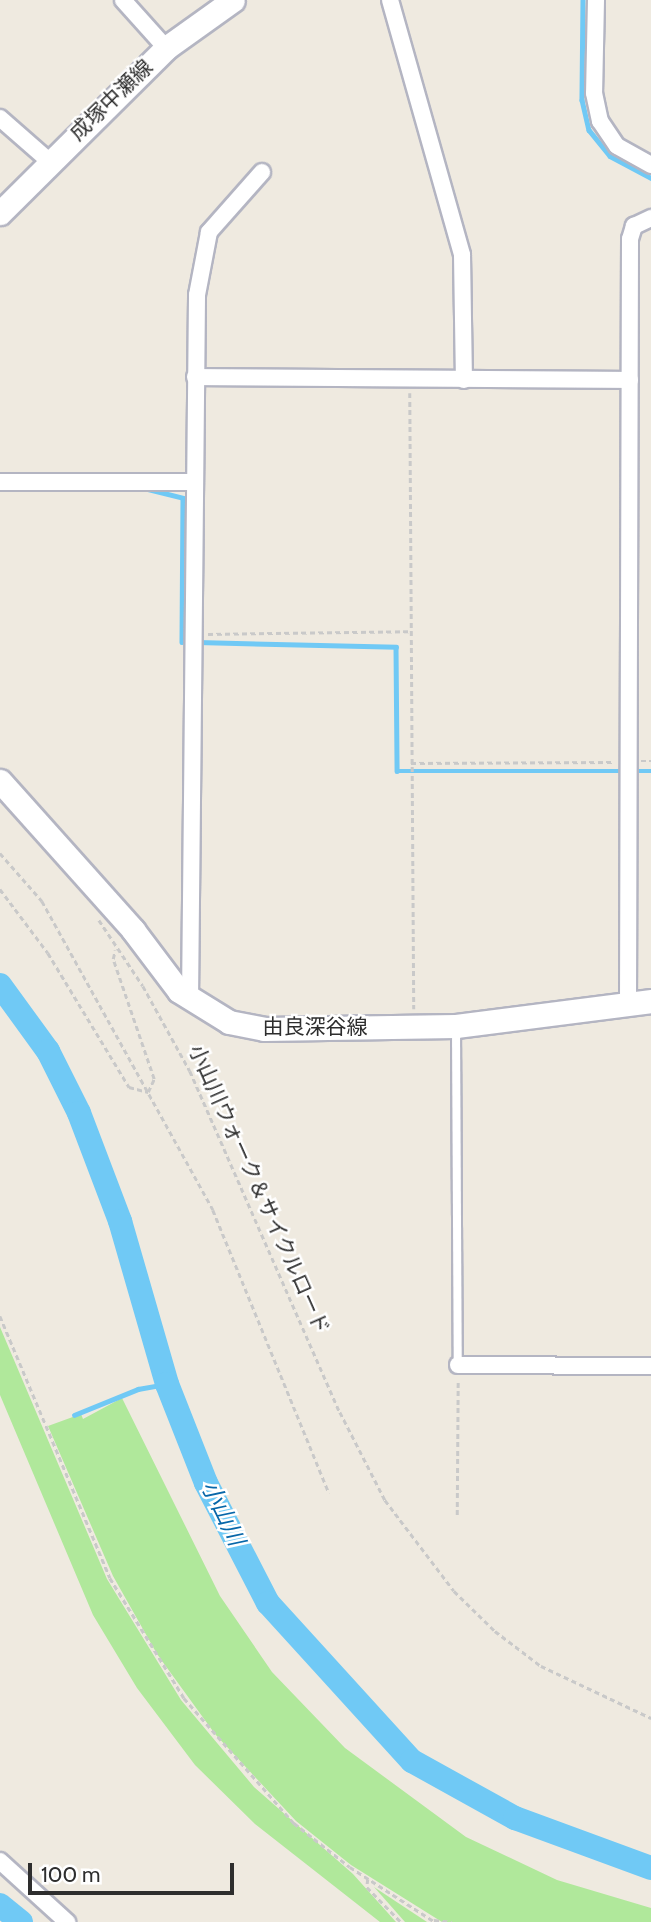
<!DOCTYPE html>
<html>
<head>
<meta charset="utf-8">
<style>
  body { margin:0 }
  #map { position:relative; width:651px; height:1922px; overflow:hidden; background:#efeae0; font-family:Cabin,"Noto Sans JP",sans-serif }
  div>[style] { position:absolute }
  [style*='--x'] { left:calc(var(--x)*1px); top:calc(var(--y)*1px); width:calc(var(--w)*1px); rotate:calc(var(--a)*1deg) }
  .green>* { inset:0; background:#b0e89b }
  .stream>* { height:4.5px; margin:-2.25px; padding:0 2.25px; transform-origin:2.25px; border-radius:2.25px; background:#70c9f5 }
  .river>* { height:24px; margin:-12px; padding:0 12px; transform-origin:12px; border-radius:12px; background:#70c9f5 }
  .path>* { height:2.5px; margin-top:-1.25px; transform-origin:0; background:repeating-linear-gradient(90deg,#c9c9c9 0 5px,transparent 0 8.5px) }
  .roads { filter:drop-shadow(2px 0 #b4b5c2) drop-shadow(-2px 0 #b4b5c2) drop-shadow(0 2px #b4b5c2) drop-shadow(0 -2px #b4b5c2) }
  .lane>* { height:8px; margin:-4px; padding:0 4px; transform-origin:4px; border-radius:4px; background:#fff }
  .street>* { height:16px; margin:-8px; padding:0 8px; transform-origin:8px; border-radius:8px; background:#fff }
  .secondary>* { height:23px; margin:-11.5px; padding:0 11.5px; transform-origin:11.5px; border-radius:11.5px; background:#fff }
  span { translate:-50% -50%; white-space:nowrap; text-align:center; line-height:1.15; -webkit-text-stroke:5px #fff; paint-order:stroke }
  .street-label { font-size:21px; color:#2e2e2e }
  .water-label { font-size:23px; color:#0767a9; font-style:italic }
  .scale { position:absolute; left:28px; top:1863px; width:206px; height:32px; box-sizing:border-box; border:4px solid #2e2e2e; border-top:0; padding-left:9px; font-size:21px; line-height:24px; white-space:nowrap; color:#2e2e2e; -webkit-text-stroke:5px #fff; paint-order:stroke }
</style>
</head>
<body>
<div id="map">
  <div class="green">
    <div style="clip-path:polygon(0 1327px,107px 1579px,181px 1700px,254px 1787px,353px 1874px,396px 1922px,380px 1922px,255px 1824px,195px 1765px,137px 1688px,93px 1615px,0 1395px)"></div>
    <div style="clip-path:polygon(122px 1398px,220px 1596px,272px 1672px,345px 1748px,466px 1837px,557px 1880px,651px 1908px,651px 1922px,442px 1922px,351px 1865px,296px 1821px,215px 1734px,157px 1654px,113px 1576px,48px 1426px,81px 1414px,83px 1419px)"></div>
    <div style="clip-path:polygon(374px 1887px,427px 1922px,405px 1922px)"></div>
  </div>
  <div class="stream">
    <div style="--x:583;--y:0;--w:100;--a:90.6"></div>
    <div style="--x:582;--y:100;--w:31;--a:77"></div>
    <div style="--x:589;--y:130;--w:33;--a:51"></div>
    <div style="--x:610;--y:156;--w:47;--a:28.2"></div>
    <div style="--x:148;--y:489;--w:36;--a:14"></div>
    <div style="--x:183;--y:498;--w:144;--a:90.4"></div>
    <div style="--x:182;--y:642;--w:7;--a:0"></div>
    <div style="--x:197;--y:642;--w:199;--a:1.4"></div>
    <div style="--x:396;--y:647;--w:124;--a:89.5"></div>
    <div style="--x:397;--y:771;--w:228;--a:0"></div>
    <div style="--x:634;--y:771;--w:17;--a:0"></div>
    <div style="--x:74;--y:1415;--w:69;--a:-22.1"></div>
    <div style="--x:138;--y:1389;--w:29;--a:-10"></div>
  </div>
  <div class="river">
    <div style="--x:0;--y:985;--w:82;--a:54"></div>
    <div style="--x:48;--y:1051;--w:69;--a:63.4"></div>
    <div style="--x:79;--y:1113;--w:116;--a:69.2"></div>
    <div style="--x:120;--y:1221;--w:170;--a:73.9"></div>
    <div style="--x:167;--y:1384;--w:106;--a:68.5"></div>
    <div style="--x:206;--y:1483;--w:135;--a:62.7"></div>
    <div style="--x:268;--y:1603;--w:214;--a:47.7"></div>
    <div style="--x:412;--y:1761;--w:118;--a:29"></div>
    <div style="--x:515;--y:1818;--w:145;--a:20.2"></div>
    <div style="--x:0;--y:1905;--w:27;--a:39"></div>
  </div>
  <div class="path">
    <div style="--x:410;--y:393;--w:616;--a:89.63"></div>
    <div style="--x:208;--y:634;--w:203;--a:-0.8"></div>
    <div style="--x:641;--y:761;--w:10;--a:0"></div>
    <div style="--x:411;--y:763;--w:203;--a:-0.3"></div>
    <div style="--x:0;--y:853;--w:64;--a:48.8"></div>
    <div style="--x:42;--y:901;--w:353;--a:61"></div>
    <div style="--x:213;--y:1210;--w:306;--a:67.7"></div>
    <div style="--x:0;--y:889;--w:80;--a:53.1"></div>
    <div style="--x:48;--y:953;--w:157;--a:58.8"></div>
    <div style="--x:129;--y:1087;--w:20;--a:15"></div>
    <div style="--x:148;--y:1092;--w:14;--a:-65"></div>
    <div style="--x:154;--y:1079;--w:127;--a:-108.9"></div>
    <div style="--x:113;--y:959;--w:9;--a:-77"></div>
    <div style="--x:99;--y:920;--w:79;--a:56.3"></div>
    <div style="--x:143;--y:986;--w:97;--a:61.1"></div>
    <div style="--x:190;--y:1071;--w:373;--a:66.3"></div>
    <div style="--x:340;--y:1412;--w:99;--a:62.9"></div>
    <div style="--x:385;--y:1500;--w:114;--a:52.8"></div>
    <div style="--x:454;--y:1591;--w:57;--a:44.3"></div>
    <div style="--x:495;--y:1631;--w:58;--a:37.3"></div>
    <div style="--x:541;--y:1666;--w:122;--a:25.3"></div>
    <div style="--x:0;--y:1316;--w:284;--a:67.2"></div>
    <div style="--x:110;--y:1578;--w:141;--a:58.3"></div>
    <div style="--x:184;--y:1698;--w:167;--a:48.7"></div>
    <div style="--x:294;--y:1823;--w:71;--a:38.2"></div>
    <div style="--x:350;--y:1867;--w:101;--a:32.9"></div>
    <div style="--x:457;--y:1515;--w:136;--a:-89.6"></div>
    <div style="--x:368;--y:1879;--w:8;--a:97"></div>
    <div style="--x:367;--y:1887;--w:49;--a:45.8"></div>
    <div style="--x:434;--y:1920;--w:18;--a:6"></div>
  </div>
  <div class="roads">
    <div class="lane">
      <div style="--x:456;--y:1029;--w:336;--a:89.7"></div>
    </div>
    <div class="street">
      <div style="--x:123;--y:0;--w:64;--a:48.1"></div>
      <div style="--x:390;--y:0;--w:265;--a:74.2"></div>
      <div style="--x:462;--y:255;--w:125;--a:89.1"></div>
      <div style="--x:596;--y:0;--w:93;--a:91.2"></div>
      <div style="--x:594;--y:93;--w:29;--a:78"></div>
      <div style="--x:600;--y:121;--w:30;--a:56"></div>
      <div style="--x:617;--y:146;--w:39;--a:29"></div>
      <div style="--x:0;--y:118;--w:64;--a:41.2"></div>
      <div style="--x:195;--y:377;--w:435;--a:0.4"></div>
      <div style="--x:0;--y:482;--w:192;--a:0"></div>
      <div style="--x:190;--y:1001;--w:706;--a:-89.43"></div>
      <div style="--x:197;--y:295;--w:64;--a:-79.2"></div>
      <div style="--x:209;--y:232;--w:80;--a:-48.5"></div>
      <div style="--x:628;--y:1005;--w:766;--a:-89.85"></div>
      <div style="--x:630;--y:239;--w:14;--a:-73"></div>
      <div style="--x:634;--y:226;--w:19;--a:-25"></div>
      <div style="--x:458;--y:1365;--w:193;--a:0.3"></div>
      <div style="--x:0;--y:1861;--w:91;--a:42.3"></div>
    </div>
    <div class="secondary">
      <div style="--x:0;--y:213;--w:234;--a:-44.8"></div>
      <div style="--x:166;--y:48;--w:82;--a:-35.6"></div>
      <div style="--x:0;--y:781;--w:200;--a:48.2"></div>
      <div style="--x:133;--y:930;--w:76;--a:53"></div>
      <div style="--x:179;--y:991;--w:59;--a:31.8"></div>
      <div style="--x:229;--y:1022;--w:36;--a:11"></div>
      <div style="--x:264;--y:1029;--w:192;--a:-0.9"></div>
      <div style="--x:456;--y:1026;--w:197;--a:-7.3"></div>
    </div>
  </div>
  <div class="street-label">
    <span style="left:111px;top:100px;rotate:-44deg">成塚中瀬線</span>
    <span style="left:315px;top:1027px">由良深谷線</span>
    <span style="left:259px;top:1189px;rotate:66deg">小山川ウォーク＆サイクルロード</span>
  </div>
  <div class="water-label">
    <span style="left:223px;top:1513px;rotate:64deg">小山川</span>
  </div>
  <div class="scale">100 m</div>
</div>
</body>
</html>
